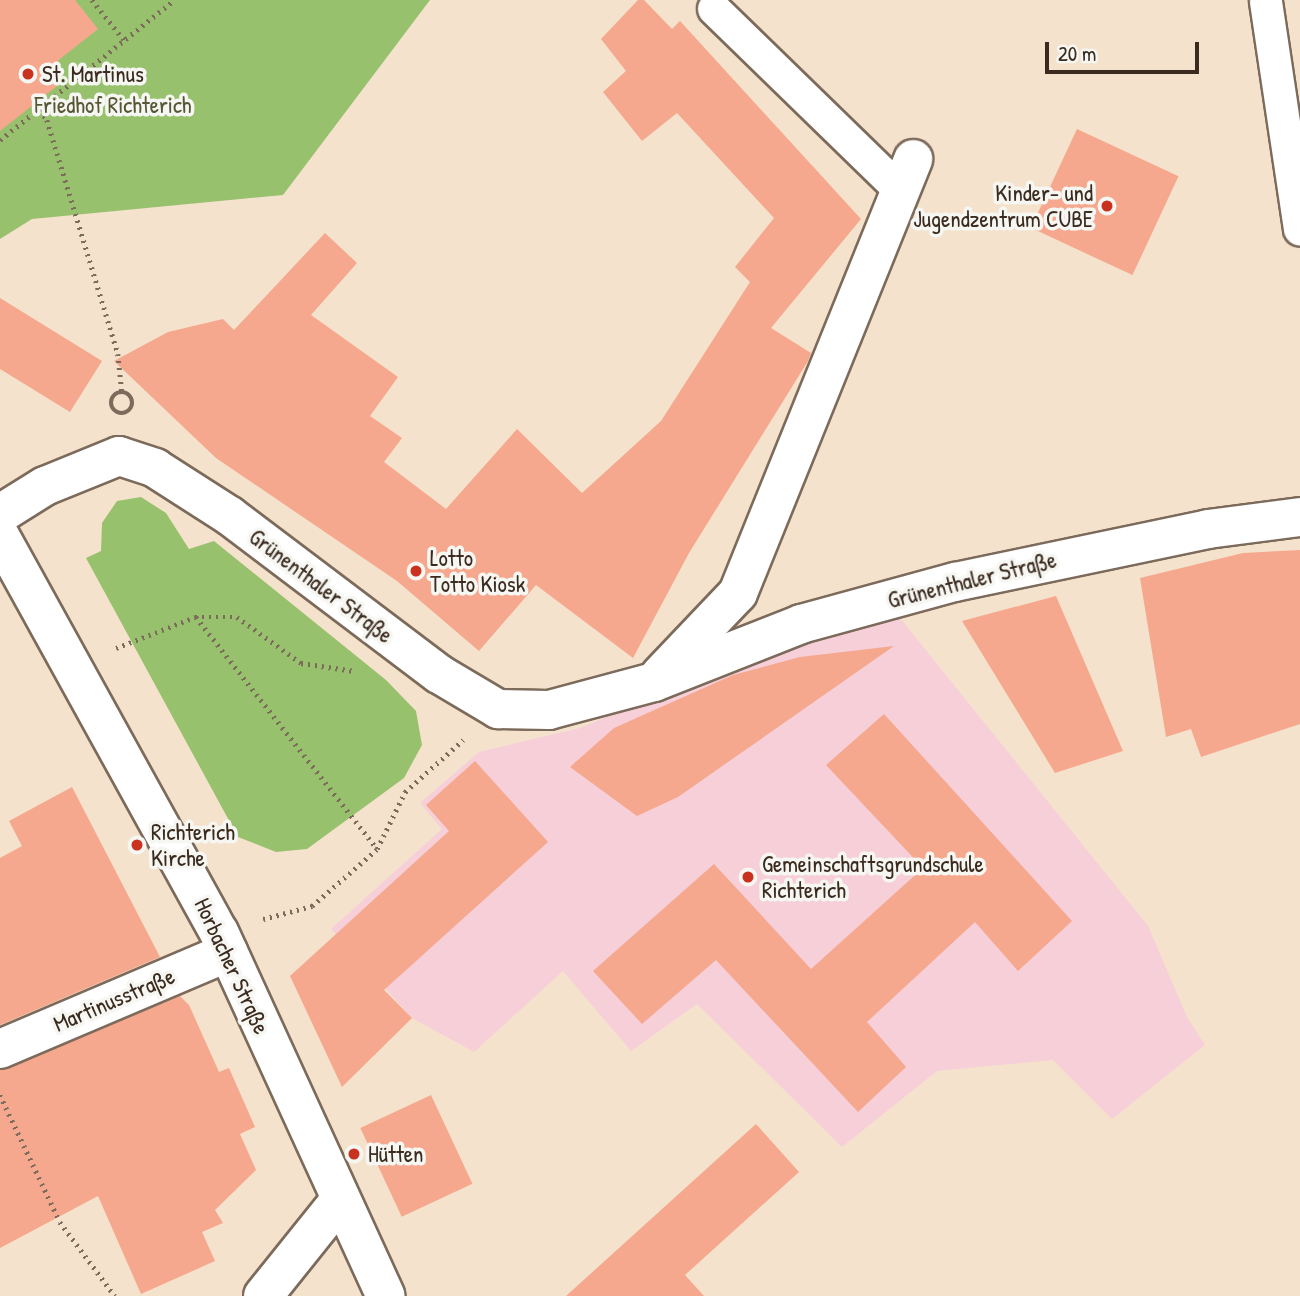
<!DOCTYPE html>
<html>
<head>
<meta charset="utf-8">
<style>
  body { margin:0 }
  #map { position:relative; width:1300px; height:1296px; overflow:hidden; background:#f5e2cc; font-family:"Patrick Hand",sans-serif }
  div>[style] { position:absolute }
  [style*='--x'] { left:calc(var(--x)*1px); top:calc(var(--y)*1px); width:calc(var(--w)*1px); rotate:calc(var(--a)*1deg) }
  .built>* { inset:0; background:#f6cfd8 }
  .green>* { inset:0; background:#98c16e }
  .building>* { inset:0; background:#f5a88d; transform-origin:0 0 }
  .path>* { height:4.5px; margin-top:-2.25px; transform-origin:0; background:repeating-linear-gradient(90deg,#7c6a5b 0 2px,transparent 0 7px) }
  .path>.ring { margin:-2.25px; padding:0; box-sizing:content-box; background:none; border:4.5px solid #7c6a5b; border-radius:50% }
  .roads { filter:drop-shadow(2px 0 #7c6a5b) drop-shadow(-2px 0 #7c6a5b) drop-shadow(0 2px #7c6a5b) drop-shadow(0 -2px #7c6a5b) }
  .service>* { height:32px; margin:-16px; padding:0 16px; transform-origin:16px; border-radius:16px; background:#fff }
  .minor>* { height:38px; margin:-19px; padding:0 19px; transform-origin:19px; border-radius:19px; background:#fff }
  .secondary>* { height:38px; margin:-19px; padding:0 19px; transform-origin:19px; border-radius:19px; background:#fff }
  .dots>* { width:19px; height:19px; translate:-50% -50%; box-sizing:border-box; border:4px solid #f6f6f2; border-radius:50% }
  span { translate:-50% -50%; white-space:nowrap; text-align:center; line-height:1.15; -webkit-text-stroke:7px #f6f6f2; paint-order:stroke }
  .poi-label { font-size:23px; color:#3b2a1e }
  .left { translate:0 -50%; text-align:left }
  .right { translate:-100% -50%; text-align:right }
  .park-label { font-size:23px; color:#575736 }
  .street-label { font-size:23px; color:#3b2a1e }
  .scale { position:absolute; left:1045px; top:42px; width:154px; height:32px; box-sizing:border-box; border:4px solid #3b2a1e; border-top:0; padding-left:9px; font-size:21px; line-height:24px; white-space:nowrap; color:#3b2a1e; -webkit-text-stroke:5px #f6f6f2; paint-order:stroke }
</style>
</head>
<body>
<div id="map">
  <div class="built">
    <div style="clip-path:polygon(900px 618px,1148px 926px,1187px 1017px,1205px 1045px,1112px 1119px,1053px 1060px,937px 1071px,842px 1147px,697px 1004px,631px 1051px,563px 971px,474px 1052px,412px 1018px,331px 929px,442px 829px,420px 803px,479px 752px,580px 728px,719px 670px)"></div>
  </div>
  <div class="green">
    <div style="clip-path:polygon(0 0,430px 0,283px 195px,32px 219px,0 239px)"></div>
    <div style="clip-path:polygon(141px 497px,166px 513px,189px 549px,214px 541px,386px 680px,416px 711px,422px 745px,404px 778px,307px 849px,276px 852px,238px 837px,86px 558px,101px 551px,102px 523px,117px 501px)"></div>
  </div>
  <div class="building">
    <div style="clip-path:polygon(0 0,75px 0,98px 29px,51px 66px,62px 82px,0 131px)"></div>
    <div style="clip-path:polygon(638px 0,644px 0,672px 29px,680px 21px,861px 219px,771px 328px,811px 353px,808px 361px,689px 553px,633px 658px,536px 585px,479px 651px,397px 581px,216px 458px,114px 361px,168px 332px,223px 319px,234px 330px,325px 233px,357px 263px,311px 315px,398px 377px,370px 416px,402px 438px,384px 462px,446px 509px,517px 429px,582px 493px,661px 421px,750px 282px,735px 267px,774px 218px,677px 113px,642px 141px,603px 92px,626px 71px,601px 39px)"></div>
    <div style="left:1077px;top:129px;width:112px;height:109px;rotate:25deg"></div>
    <div style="clip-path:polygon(0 298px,102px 361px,70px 412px,0 369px)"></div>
    <div style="clip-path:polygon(1300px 550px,1300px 724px,1201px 757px,1191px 729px,1166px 737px,1140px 578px,1243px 553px)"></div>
    <div style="clip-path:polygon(1056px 596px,1123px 751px,1055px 773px,962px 621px)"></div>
    <div style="clip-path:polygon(894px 646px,678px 797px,637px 816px,570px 767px,614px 728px,733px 675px,800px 657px)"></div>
    <div style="clip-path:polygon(884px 714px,1072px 921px,1018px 971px,975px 922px,867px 1022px,906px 1067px,858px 1112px,716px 960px,642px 1024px,593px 971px,714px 864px,811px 969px,923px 868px,826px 765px)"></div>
    <div style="clip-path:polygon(475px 761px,548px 842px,384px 990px,412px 1018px,342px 1087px,290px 976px,449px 831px,426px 805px)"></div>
    <div style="clip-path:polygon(72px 787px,160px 957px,0 1025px,0 858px,22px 846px,9px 821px)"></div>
    <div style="clip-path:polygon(180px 996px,189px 1005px,219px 1072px,229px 1068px,255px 1127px,240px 1134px,256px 1170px,215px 1210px,223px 1223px,202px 1232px,215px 1261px,141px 1294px,98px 1196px,0 1248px,0 1070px)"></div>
    <div style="left:431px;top:1095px;width:98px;height:78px;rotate:65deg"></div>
    <div style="clip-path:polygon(756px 1124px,799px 1172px,685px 1275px,704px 1296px,566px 1296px)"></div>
  </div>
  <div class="path">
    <div style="--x:92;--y:0;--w:53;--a:51.2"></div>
    <div style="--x:40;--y:110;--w:12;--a:55"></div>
    <div style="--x:47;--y:120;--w:245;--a:73.1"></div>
    <div style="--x:118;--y:354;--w:37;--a:84"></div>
    <div style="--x:0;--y:140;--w:223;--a:-38.8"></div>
    <div class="ring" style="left:111px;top:392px;width:17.5px;height:17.5px"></div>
    <div style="--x:196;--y:617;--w:294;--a:52"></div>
    <div style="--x:116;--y:648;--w:85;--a:-21.4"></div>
    <div style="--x:195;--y:617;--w:42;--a:0"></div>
    <div style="--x:237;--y:617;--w:79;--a:35.7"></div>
    <div style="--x:301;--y:663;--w:54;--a:8.6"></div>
    <div style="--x:263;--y:919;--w:51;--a:-14.9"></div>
    <div style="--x:312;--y:906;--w:86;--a:-41.2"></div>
    <div style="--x:377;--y:849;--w:64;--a:-63.8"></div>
    <div style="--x:405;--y:792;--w:78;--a:-41.9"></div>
    <div style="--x:0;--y:1095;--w:140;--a:64.7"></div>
    <div style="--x:60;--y:1222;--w:92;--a:53.4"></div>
  </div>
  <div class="roads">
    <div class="service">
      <div style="--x:1266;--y:2;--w:230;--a:81.5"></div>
      <div style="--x:714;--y:9;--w:260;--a:44.2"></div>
    </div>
    <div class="minor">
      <div style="--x:0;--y:514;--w:53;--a:-31.9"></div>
      <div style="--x:45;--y:486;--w:80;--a:-22.1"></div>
      <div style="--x:119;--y:456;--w:38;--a:18"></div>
      <div style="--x:155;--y:468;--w:89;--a:32.6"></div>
      <div style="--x:230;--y:516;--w:262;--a:37.1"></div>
      <div style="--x:439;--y:674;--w:69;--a:30.7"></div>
      <div style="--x:498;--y:709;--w:51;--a:1.1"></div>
      <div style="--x:549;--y:710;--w:109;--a:-14.9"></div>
      <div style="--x:654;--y:682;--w:158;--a:-21.5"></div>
      <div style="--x:801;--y:624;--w:160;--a:-15.3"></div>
      <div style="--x:955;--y:582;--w:258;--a:-11.8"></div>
      <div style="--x:1208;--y:529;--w:93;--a:-7.4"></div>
      <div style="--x:660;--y:675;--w:113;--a:-46.4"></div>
      <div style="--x:738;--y:593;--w:468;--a:-68"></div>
      <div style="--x:0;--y:1049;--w:248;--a:-23"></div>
      <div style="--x:263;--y:1296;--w:122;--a:-51.3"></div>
    </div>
    <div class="secondary">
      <div style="--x:0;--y:536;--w:453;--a:61.1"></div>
      <div style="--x:219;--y:932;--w:400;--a:65.4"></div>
    </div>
  </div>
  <div class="dots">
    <div style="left:28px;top:74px;background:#c8321e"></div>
    <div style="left:1107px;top:206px;background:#c8321e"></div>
    <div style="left:416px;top:571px;background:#c8321e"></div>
    <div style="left:137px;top:845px;background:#c8321e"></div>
    <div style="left:748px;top:877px;background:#c8321e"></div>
    <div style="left:354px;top:1154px;background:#c8321e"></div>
  </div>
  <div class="poi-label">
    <span class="left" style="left:42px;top:74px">St. Martinus</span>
    <span class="right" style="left:1093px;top:206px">Kinder- und<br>Jugendzentrum CUBE</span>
    <span class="left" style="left:430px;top:571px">Lotto<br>Totto Kiosk</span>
    <span class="left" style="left:151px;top:845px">Richterich<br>Kirche</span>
    <span class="left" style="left:762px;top:877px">Gemeinschaftsgrundschule<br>Richterich</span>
    <span class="left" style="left:368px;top:1154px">Hütten</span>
  </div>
  <div class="park-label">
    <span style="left:113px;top:105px">Friedhof Richterich</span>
  </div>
  <div class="street-label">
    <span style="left:972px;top:580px;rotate:-14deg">Grünenthaler Straße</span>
    <span style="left:321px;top:586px;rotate:37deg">Grünenthaler Straße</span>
    <span style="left:232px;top:966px;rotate:65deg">Horbacher Straße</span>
    <span style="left:114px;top:1000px;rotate:-23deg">Martinusstraße</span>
  </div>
  <div class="scale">20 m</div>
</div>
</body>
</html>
